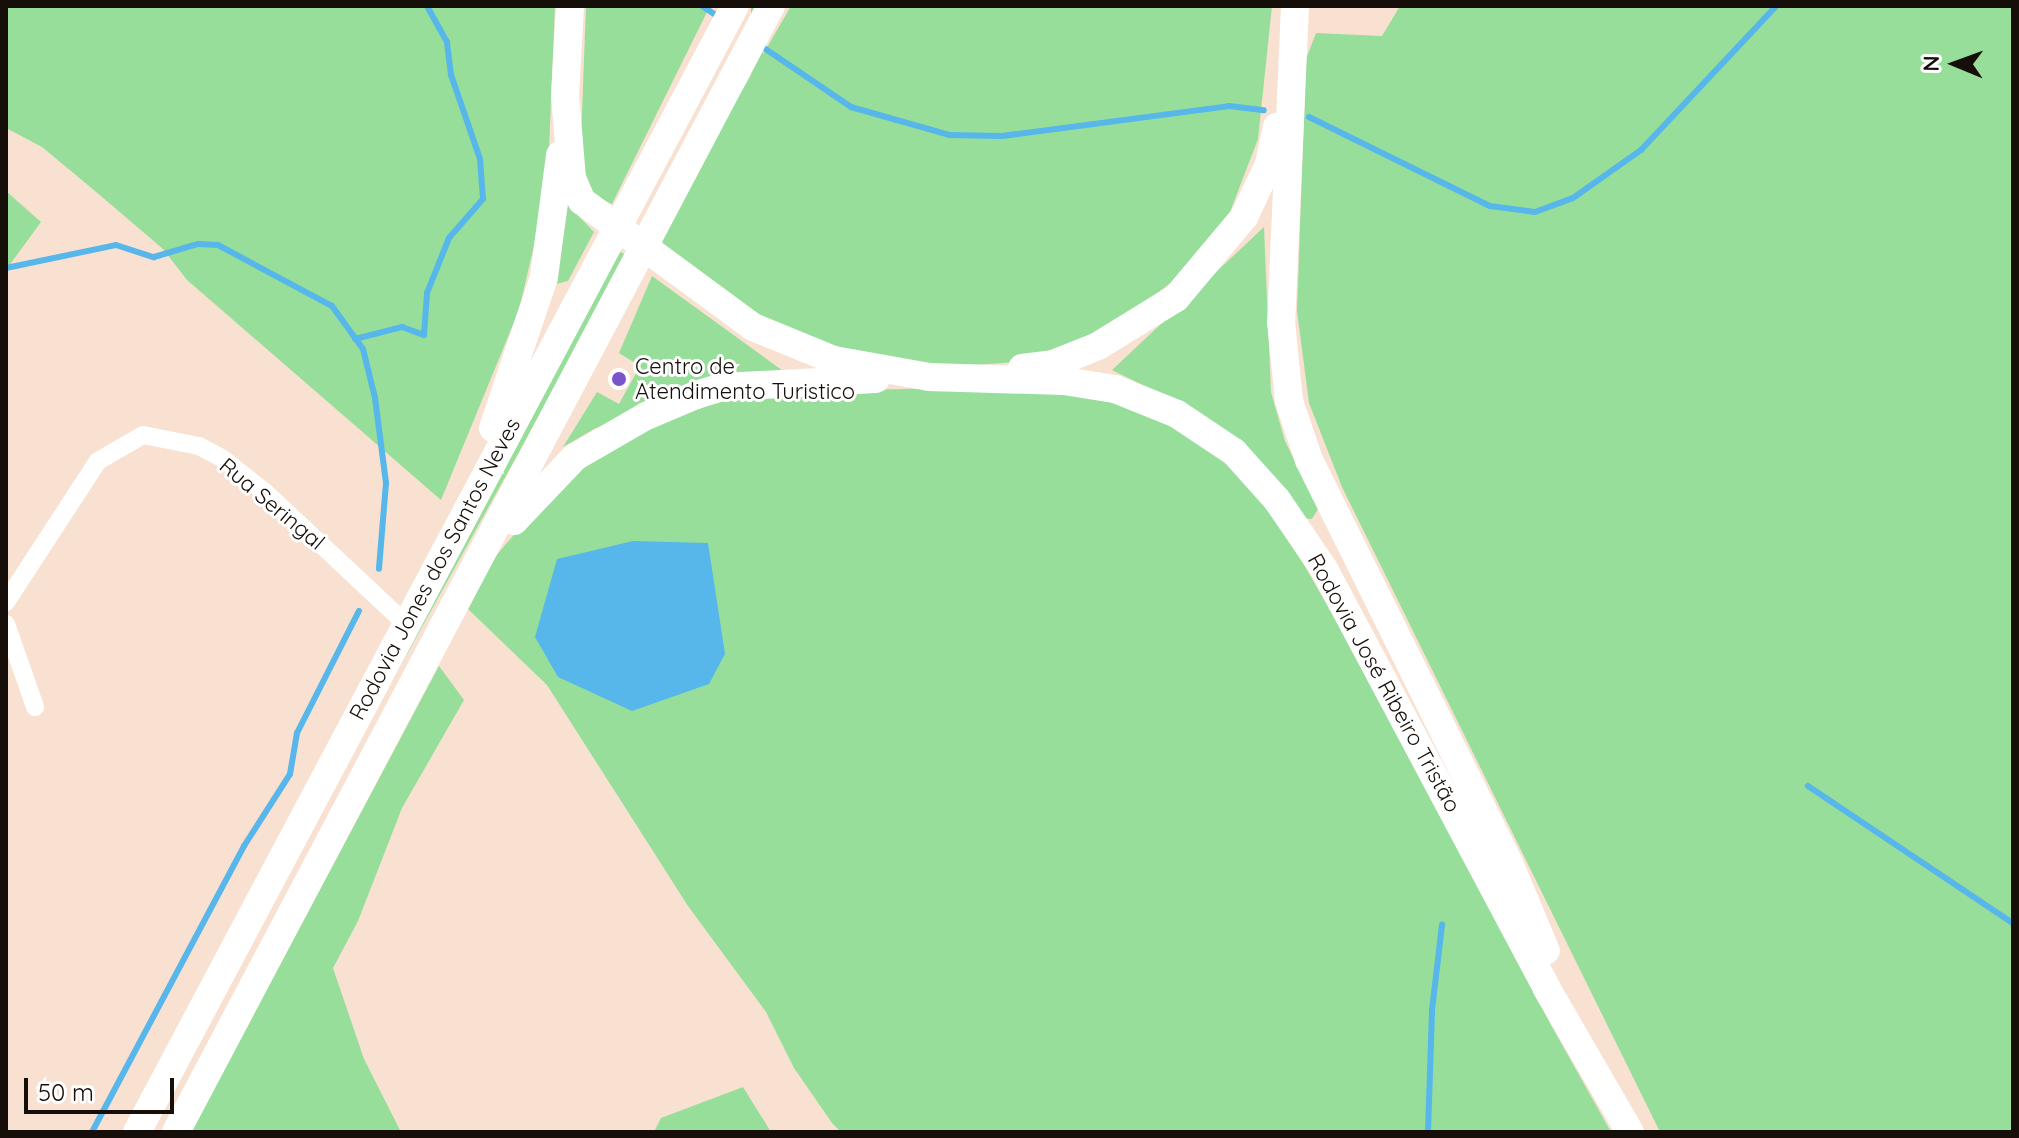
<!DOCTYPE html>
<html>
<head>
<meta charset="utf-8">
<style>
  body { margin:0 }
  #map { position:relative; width:2019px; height:1138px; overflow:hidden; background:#f8e1d1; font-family:Quicksand,sans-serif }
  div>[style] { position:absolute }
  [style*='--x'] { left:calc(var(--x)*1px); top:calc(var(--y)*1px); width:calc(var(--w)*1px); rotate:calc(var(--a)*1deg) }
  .green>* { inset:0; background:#98de9b; transform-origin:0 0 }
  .water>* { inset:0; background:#57b6ea }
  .stream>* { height:6px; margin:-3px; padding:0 3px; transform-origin:3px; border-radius:3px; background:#57b6ea }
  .street>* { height:18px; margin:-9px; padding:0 9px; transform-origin:9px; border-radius:9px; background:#fff }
  .primary>* { height:28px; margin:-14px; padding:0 14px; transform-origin:14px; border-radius:14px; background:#fff }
  .dots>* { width:22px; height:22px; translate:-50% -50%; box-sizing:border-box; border:4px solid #fff; border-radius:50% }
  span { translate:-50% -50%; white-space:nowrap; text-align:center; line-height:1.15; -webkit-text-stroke:6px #fff; paint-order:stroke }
  .poi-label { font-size:22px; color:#150e09 }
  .left { translate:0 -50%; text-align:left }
  .street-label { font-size:22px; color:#150e09 }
  .frame { position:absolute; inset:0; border:8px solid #150e09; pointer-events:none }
  .north { position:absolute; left:1915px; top:24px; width:80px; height:80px; -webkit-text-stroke:6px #fff; paint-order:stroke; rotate:271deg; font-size:22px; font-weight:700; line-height:32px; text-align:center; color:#150e09 }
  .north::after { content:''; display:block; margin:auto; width:28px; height:36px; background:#150e09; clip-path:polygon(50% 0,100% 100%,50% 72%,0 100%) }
  .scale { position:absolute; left:24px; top:1078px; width:150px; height:36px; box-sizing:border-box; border:4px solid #150e09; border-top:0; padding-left:10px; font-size:24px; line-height:28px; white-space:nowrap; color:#150e09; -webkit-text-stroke:6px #fff; paint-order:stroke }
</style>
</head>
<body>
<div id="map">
  <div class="green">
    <div style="clip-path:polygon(6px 6px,555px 6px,548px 174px,533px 250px,519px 310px,441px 500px,187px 280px,163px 249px,95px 191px,42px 147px,6px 128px)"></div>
    <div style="clip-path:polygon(586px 6px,710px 6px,612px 204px,595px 197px,580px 167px)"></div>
    <div style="left:751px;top:6px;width:12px;height:233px"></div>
    <div style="clip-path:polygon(791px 6px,1272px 6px,1258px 139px,1230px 212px,1188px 270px,1114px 325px,1031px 361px,942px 367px,841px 350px,763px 319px,664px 255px,661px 230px)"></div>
    <div style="clip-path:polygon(1400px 6px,2013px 6px,2013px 1132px,1660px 1132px,1342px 487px,1309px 403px,1297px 311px,1306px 59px,1316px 33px,1382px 36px)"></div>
    <div style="clip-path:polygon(6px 191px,41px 222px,6px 270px)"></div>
    <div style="clip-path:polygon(568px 205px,594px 232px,568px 281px,556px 284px)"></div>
    <div style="clip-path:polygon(1264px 227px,1271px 392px,1285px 441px,1318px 509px,1312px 519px,1301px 518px,1169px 398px,1112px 370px)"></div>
    <div style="left:619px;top:251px;width:10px;height:996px;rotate:29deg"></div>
    <div style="clip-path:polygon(652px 276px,786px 373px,709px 381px,594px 429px,563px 447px,597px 392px,619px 404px,640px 366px,619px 353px)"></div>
    <div style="clip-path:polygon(998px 387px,1116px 399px,1208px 442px,1280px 523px,1417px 762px,1551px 1025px,1611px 1132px,841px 1132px,832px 1123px,794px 1068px,766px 1012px,688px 906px,547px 685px,468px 609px,489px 564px,546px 497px,594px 454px,720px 398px,761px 392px)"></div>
    <div style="clip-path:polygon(439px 666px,464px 700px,402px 808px,358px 921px,333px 968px,364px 1059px,401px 1132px,191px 1132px)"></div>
    <div style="clip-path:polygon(743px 1087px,771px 1132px,654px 1132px,661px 1118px)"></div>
  </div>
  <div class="water">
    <div style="clip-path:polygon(633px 541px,708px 543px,725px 654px,709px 684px,632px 711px,558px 677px,535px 637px,557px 559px)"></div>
  </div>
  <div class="stream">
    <div style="--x:702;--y:6;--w:20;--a:33"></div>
    <div style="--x:758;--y:44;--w:112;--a:34.1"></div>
    <div style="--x:851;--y:107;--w:102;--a:15.9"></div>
    <div style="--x:949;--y:135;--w:53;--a:1.1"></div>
    <div style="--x:1002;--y:136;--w:229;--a:-7.5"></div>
    <div style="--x:1229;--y:106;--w:35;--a:7"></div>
    <div style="--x:1309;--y:117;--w:202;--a:26.2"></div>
    <div style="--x:1490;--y:206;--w:45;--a:7.6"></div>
    <div style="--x:1535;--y:212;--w:40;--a:-20.2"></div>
    <div style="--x:1573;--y:198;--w:83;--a:-35.2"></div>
    <div style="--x:1641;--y:150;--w:197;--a:-46.8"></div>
    <div style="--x:6;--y:268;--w:112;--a:-11.8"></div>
    <div style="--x:116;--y:245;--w:40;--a:18"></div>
    <div style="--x:154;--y:257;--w:46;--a:-16.5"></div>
    <div style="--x:198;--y:244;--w:20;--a:3"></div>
    <div style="--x:218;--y:245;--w:129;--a:28.2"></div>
    <div style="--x:332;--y:306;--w:53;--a:54.2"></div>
    <div style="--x:363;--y:349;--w:50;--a:76.2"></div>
    <div style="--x:375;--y:398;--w:86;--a:82.6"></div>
    <div style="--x:386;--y:483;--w:86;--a:94.7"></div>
    <div style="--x:355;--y:339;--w:49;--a:-14.3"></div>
    <div style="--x:402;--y:327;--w:23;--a:20"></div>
    <div style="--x:424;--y:335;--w:42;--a:-85.9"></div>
    <div style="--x:427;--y:293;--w:59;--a:-68.2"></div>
    <div style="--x:449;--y:238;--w:52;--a:-48.9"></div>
    <div style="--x:483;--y:199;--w:40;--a:-94.3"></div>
    <div style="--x:480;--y:159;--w:89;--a:-109"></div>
    <div style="--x:451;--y:75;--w:33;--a:-97"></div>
    <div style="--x:447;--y:42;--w:41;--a:-119.1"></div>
    <div style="--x:1808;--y:786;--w:247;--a:33.8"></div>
    <div style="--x:92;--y:1132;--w:324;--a:-62"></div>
    <div style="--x:244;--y:846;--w:85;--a:-57.4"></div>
    <div style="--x:290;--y:774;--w:42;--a:-80.3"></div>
    <div style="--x:297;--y:733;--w:137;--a:-63.1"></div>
    <div style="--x:1428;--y:1132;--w:122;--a:-88.1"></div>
    <div style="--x:1432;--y:1010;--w:86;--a:-83.3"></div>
  </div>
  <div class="street">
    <div style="--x:6;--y:602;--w:168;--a:-56.9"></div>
    <div style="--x:98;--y:461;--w:52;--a:-30"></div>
    <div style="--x:143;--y:435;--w:57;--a:11.1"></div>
    <div style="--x:199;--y:446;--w:27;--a:28"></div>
    <div style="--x:223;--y:459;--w:53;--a:38.2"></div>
    <div style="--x:265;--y:492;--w:193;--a:43.1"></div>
    <div style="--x:6;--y:624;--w:88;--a:70.7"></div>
  </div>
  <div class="primary">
    <div style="--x:570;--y:6;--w:89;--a:93.2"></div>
    <div style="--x:565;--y:95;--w:83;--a:85.2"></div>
    <div style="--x:572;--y:178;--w:25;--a:67"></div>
    <div style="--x:582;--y:201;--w:212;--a:36.4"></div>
    <div style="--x:753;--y:327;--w:87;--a:22.2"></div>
    <div style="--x:834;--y:360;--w:97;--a:10.1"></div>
    <div style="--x:929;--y:377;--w:135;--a:1.7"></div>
    <div style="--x:1064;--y:381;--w:52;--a:8.9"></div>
    <div style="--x:1115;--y:389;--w:67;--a:22"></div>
    <div style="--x:1177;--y:414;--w:69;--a:33.7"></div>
    <div style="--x:1234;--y:452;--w:64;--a:48.1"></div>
    <div style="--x:1277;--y:500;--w:83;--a:55.7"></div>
    <div style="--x:1324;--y:569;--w:476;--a:62"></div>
    <div style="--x:1547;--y:989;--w:165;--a:59.9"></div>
    <div style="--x:1295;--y:6;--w:316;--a:92.5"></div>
    <div style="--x:1281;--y:322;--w:79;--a:84.2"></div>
    <div style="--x:1289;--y:401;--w:62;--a:71.3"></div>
    <div style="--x:1309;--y:460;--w:450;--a:63.6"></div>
    <div style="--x:1509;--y:863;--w:95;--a:67.2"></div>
    <div style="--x:1022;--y:368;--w:31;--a:-7"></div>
    <div style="--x:1053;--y:364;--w:48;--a:-21.8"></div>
    <div style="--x:1098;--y:346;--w:92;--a:-31.6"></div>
    <div style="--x:1176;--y:298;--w:106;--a:-50"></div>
    <div style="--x:1244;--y:217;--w:59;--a:-64.7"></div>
    <div style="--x:1269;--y:164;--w:38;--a:-78"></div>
    <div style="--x:493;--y:428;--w:159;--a:-71.3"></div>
    <div style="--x:544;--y:277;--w:123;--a:-82.5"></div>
    <div style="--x:514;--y:521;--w:88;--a:-46.4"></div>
    <div style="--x:575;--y:457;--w:82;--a:-30"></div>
    <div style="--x:646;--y:416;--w:54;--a:-22.8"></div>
    <div style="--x:696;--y:395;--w:28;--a:-17"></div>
    <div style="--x:723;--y:387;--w:153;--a:-3"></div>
    <div style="--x:137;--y:1132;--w:1275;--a:-62.03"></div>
    <div style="--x:176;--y:1132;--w:1274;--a:-62.15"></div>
  </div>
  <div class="dots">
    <div style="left:619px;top:379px;background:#7a54cd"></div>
  </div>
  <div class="poi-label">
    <span class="left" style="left:635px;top:379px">Centro de<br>Atendimento Turistico</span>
  </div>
  <div class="street-label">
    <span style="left:272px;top:504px;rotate:40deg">Rua Seringal</span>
    <span style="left:435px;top:569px;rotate:-62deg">Rodovia Jones dos Santos Neves</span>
    <span style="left:1384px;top:683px;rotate:61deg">Rodovia José Ribeiro Tristão</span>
  </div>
  <div class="frame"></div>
  <div class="north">N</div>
  <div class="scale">50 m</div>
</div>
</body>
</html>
